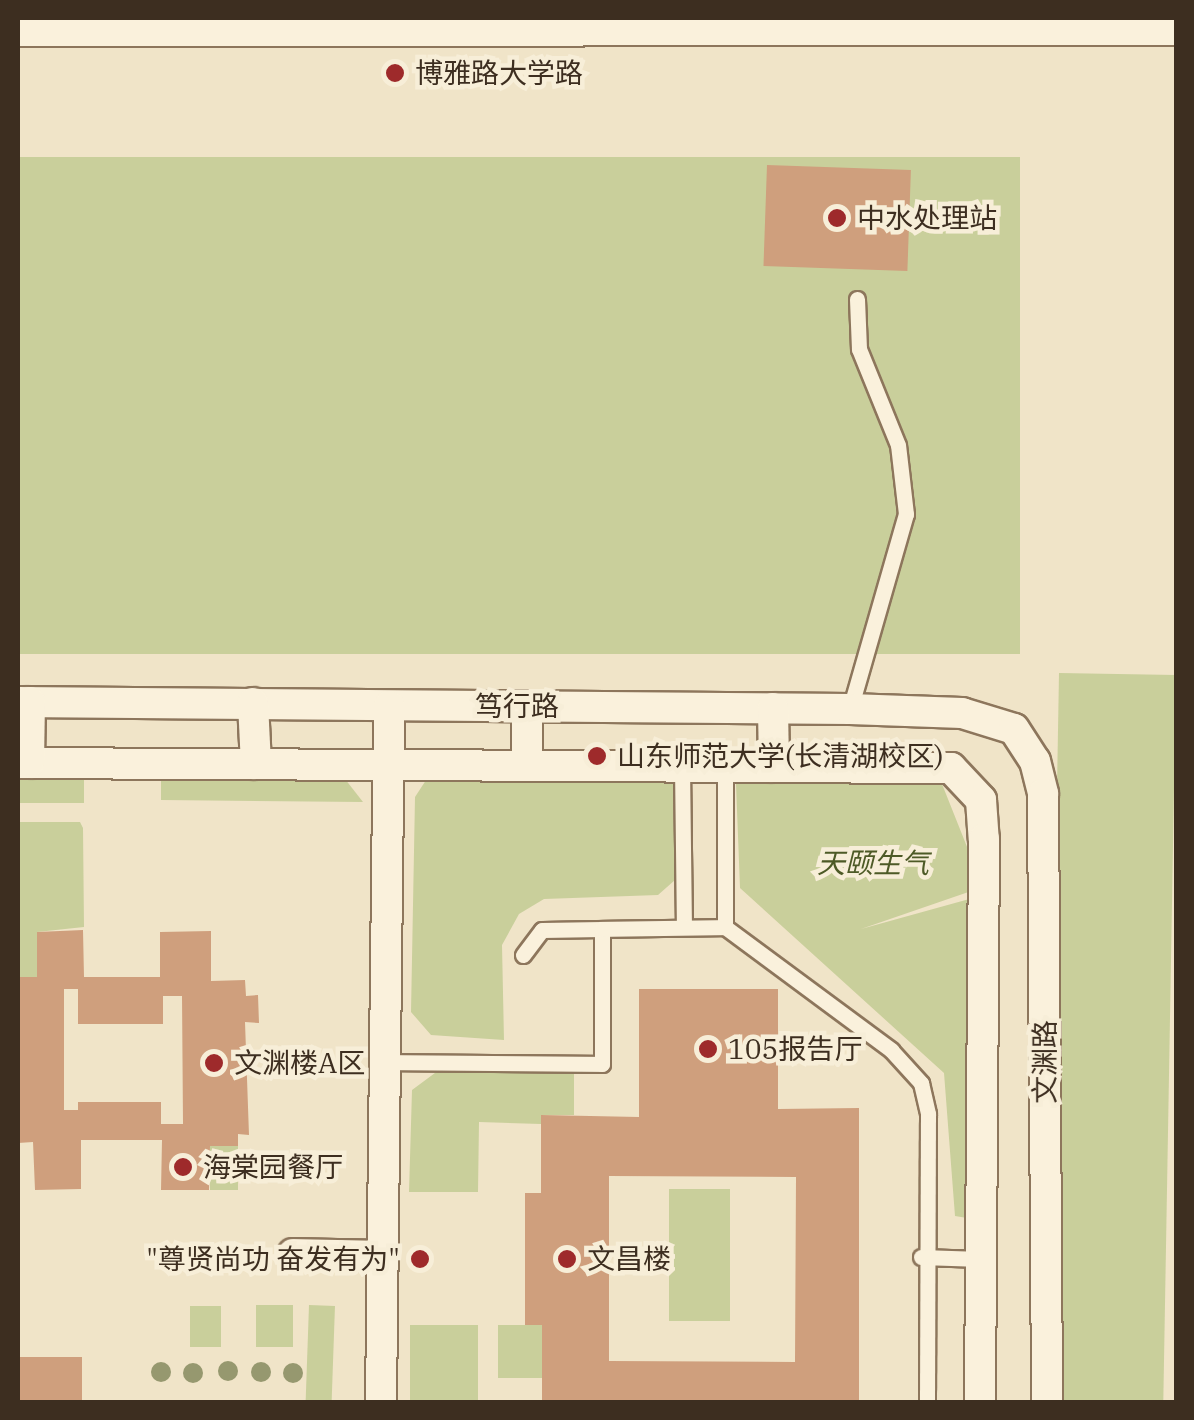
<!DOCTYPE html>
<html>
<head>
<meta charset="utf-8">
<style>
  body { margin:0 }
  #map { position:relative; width:1194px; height:1420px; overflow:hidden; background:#f0e4c8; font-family:"IBM Plex Serif","Noto Sans SC",serif }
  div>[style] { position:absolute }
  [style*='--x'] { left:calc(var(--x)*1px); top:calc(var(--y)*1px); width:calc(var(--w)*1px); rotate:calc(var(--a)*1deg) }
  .green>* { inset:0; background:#c9cf9b; transform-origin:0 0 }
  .building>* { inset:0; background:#cf9f7d; transform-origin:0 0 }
  .roads { filter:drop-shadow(2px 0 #8d765c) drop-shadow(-2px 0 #8d765c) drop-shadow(0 2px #8d765c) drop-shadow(0 -2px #8d765c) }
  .service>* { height:15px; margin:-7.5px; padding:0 7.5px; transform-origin:7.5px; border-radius:7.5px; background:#faf1dc }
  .minor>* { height:30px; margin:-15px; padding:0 15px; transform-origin:15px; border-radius:15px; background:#faf1dc }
  .tertiary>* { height:38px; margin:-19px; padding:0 19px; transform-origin:19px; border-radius:19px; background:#faf1dc }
  .trees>* { width:20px; height:20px; margin:-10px; border-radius:50%; background:#96986f }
  .dots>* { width:28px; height:28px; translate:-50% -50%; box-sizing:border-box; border:5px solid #f7eed8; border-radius:50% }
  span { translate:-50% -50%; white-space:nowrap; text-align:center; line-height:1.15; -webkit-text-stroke:9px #f7eed8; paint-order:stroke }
  .poi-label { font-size:28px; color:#3d2e20 }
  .left { translate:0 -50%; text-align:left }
  .right { translate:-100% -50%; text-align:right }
  .street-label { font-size:28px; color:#3d2e20 }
  .park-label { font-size:28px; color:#4d5a26; font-style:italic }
  .frame { position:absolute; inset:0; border:20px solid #3d2e20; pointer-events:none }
</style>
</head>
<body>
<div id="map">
  <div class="green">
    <div style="left:18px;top:157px;width:1002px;height:497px"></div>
    <div style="left:1059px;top:673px;width:117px;height:729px;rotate:1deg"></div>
    <div style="left:84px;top:769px;width:34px;height:66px;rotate:90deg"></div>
    <div style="clip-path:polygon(161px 771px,345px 779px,363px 802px,161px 800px)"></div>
    <div style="clip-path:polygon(430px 774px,658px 774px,673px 784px,675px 880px,658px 895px,544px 899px,519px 914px,502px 945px,504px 1040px,431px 1035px,411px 1012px,415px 797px)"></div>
    <div style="clip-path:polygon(736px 784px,942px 784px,983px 887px,861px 929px,991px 893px,979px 1220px,955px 1216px,944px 1073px,740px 888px)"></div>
    <div style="clip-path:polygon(18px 822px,80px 822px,83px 828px,84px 927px,37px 932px,37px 977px,18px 978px)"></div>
    <div style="clip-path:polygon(439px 1070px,574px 1071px,574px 1115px,542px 1115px,541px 1124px,479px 1122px,478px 1192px,409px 1192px,412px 1090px)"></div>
    <div style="left:210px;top:1146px;width:28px;height:44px"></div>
    <div style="left:730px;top:1189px;width:132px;height:61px;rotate:90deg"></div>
    <div style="left:256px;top:1305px;width:37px;height:42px"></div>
    <div style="left:309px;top:1305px;width:26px;height:97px;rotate:2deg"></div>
    <div style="left:190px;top:1306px;width:31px;height:41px"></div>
    <div style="left:410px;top:1325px;width:68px;height:77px"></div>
    <div style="left:498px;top:1325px;width:44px;height:53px"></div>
  </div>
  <div class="building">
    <div style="left:767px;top:165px;width:144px;height:101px;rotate:2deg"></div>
    <div style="clip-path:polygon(evenodd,83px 930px,84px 977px,160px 977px,160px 932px,211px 931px,211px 981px,245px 980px,246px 996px,258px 995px,259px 1023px,245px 1022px,249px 1135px,238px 1134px,238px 1146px,210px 1146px,209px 1190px,161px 1190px,162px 1140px,81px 1140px,81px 1189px,35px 1190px,33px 1142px,18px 1143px,18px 977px,37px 977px,37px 932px,83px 930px,64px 989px,78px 989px,78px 1024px,163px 1024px,163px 996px,182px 996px,183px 1124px,161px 1124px,161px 1102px,78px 1102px,78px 1110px,64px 1110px,64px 989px)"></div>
    <div style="clip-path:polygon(evenodd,639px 989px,778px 989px,778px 1109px,859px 1108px,859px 1402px,542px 1402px,542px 1325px,525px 1325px,525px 1193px,541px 1193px,541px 1115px,639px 1117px,639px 989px,609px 1176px,796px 1177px,795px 1362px,609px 1361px,609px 1176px)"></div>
    <div style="left:18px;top:1357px;width:64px;height:45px"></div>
  </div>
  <div class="roads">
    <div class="service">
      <div style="--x:850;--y:709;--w:203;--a:-74"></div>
      <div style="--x:906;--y:514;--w:69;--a:-96.6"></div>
      <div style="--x:898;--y:445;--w:104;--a:-112.1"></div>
      <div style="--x:859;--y:349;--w:50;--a:-92.3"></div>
      <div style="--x:682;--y:766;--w:161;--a:89.3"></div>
      <div style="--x:725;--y:927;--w:160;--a:-90"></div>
      <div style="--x:523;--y:955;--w:31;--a:-53"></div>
      <div style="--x:542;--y:930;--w:60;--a:-1"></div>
      <div style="--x:383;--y:1062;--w:219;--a:0.5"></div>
      <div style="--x:602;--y:1064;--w:135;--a:-90"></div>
      <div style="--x:602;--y:929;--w:123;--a:-0.9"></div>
      <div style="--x:725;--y:927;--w:207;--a:36.5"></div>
      <div style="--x:891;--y:1050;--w:45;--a:47.7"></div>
      <div style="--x:921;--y:1083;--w:32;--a:77"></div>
      <div style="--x:928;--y:1114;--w:288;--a:90.2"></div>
      <div style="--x:921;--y:1257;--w:60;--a:1.9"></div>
    </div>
    <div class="minor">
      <div style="--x:18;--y:702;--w:832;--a:0.48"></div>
      <div style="--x:850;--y:709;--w:112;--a:2"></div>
      <div style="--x:962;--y:713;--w:54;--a:17.1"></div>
      <div style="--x:1014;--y:729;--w:38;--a:57"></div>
      <div style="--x:1035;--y:761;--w:34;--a:76"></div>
      <div style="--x:1043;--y:794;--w:608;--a:89.62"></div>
      <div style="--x:253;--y:703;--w:61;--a:87.2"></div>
      <div style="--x:527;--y:706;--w:59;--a:90"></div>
      <div style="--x:773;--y:708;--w:59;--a:89"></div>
      <div style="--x:18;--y:763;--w:933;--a:0.31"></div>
      <div style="--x:951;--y:768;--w:44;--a:46.8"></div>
      <div style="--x:981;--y:800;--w:39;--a:86"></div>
      <div style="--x:984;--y:839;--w:563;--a:90.41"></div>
      <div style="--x:29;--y:763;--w:61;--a:-89.1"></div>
      <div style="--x:293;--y:1254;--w:89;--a:1.3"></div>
      <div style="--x:381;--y:1402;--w:696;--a:-89.34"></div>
    </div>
    <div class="tertiary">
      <div style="--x:18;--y:27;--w:1158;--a:-0.05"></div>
    </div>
  </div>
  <div class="trees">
    <div style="left:228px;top:1371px"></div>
    <div style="left:161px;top:1372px"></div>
    <div style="left:261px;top:1372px"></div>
    <div style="left:193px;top:1373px"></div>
    <div style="left:293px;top:1373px"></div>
  </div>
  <div class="dots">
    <div style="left:395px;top:73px;background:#9e2a2b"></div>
    <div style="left:837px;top:218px;background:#9e2a2b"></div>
    <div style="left:597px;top:756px;background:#9e2a2b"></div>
    <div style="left:708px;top:1049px;background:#9e2a2b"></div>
    <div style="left:214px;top:1063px;background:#9e2a2b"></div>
    <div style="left:183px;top:1167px;background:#9e2a2b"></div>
    <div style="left:420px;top:1259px;background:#9e2a2b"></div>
    <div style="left:567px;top:1259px;background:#9e2a2b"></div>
  </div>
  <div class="poi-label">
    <span class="left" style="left:415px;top:73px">博雅路大学路</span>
    <span class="left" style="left:857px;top:218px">中水处理站</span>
    <span class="left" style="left:617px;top:756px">山东师范大学(长清湖校区)</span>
    <span class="left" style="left:728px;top:1049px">105报告厅</span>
    <span class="left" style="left:234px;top:1063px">文渊楼A区</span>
    <span class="left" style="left:203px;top:1167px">海棠园餐厅</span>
    <span class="right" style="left:400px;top:1259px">"尊贤尚功 奋发有为"</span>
    <span class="left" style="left:587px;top:1259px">文昌楼</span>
  </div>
  <div class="street-label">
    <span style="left:517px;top:706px">笃行路</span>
    <span style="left:1045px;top:1062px;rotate:-90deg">文渊路</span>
  </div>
  <div class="park-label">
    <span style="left:873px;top:863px">天颐生气</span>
  </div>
  <div class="frame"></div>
</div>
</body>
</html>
